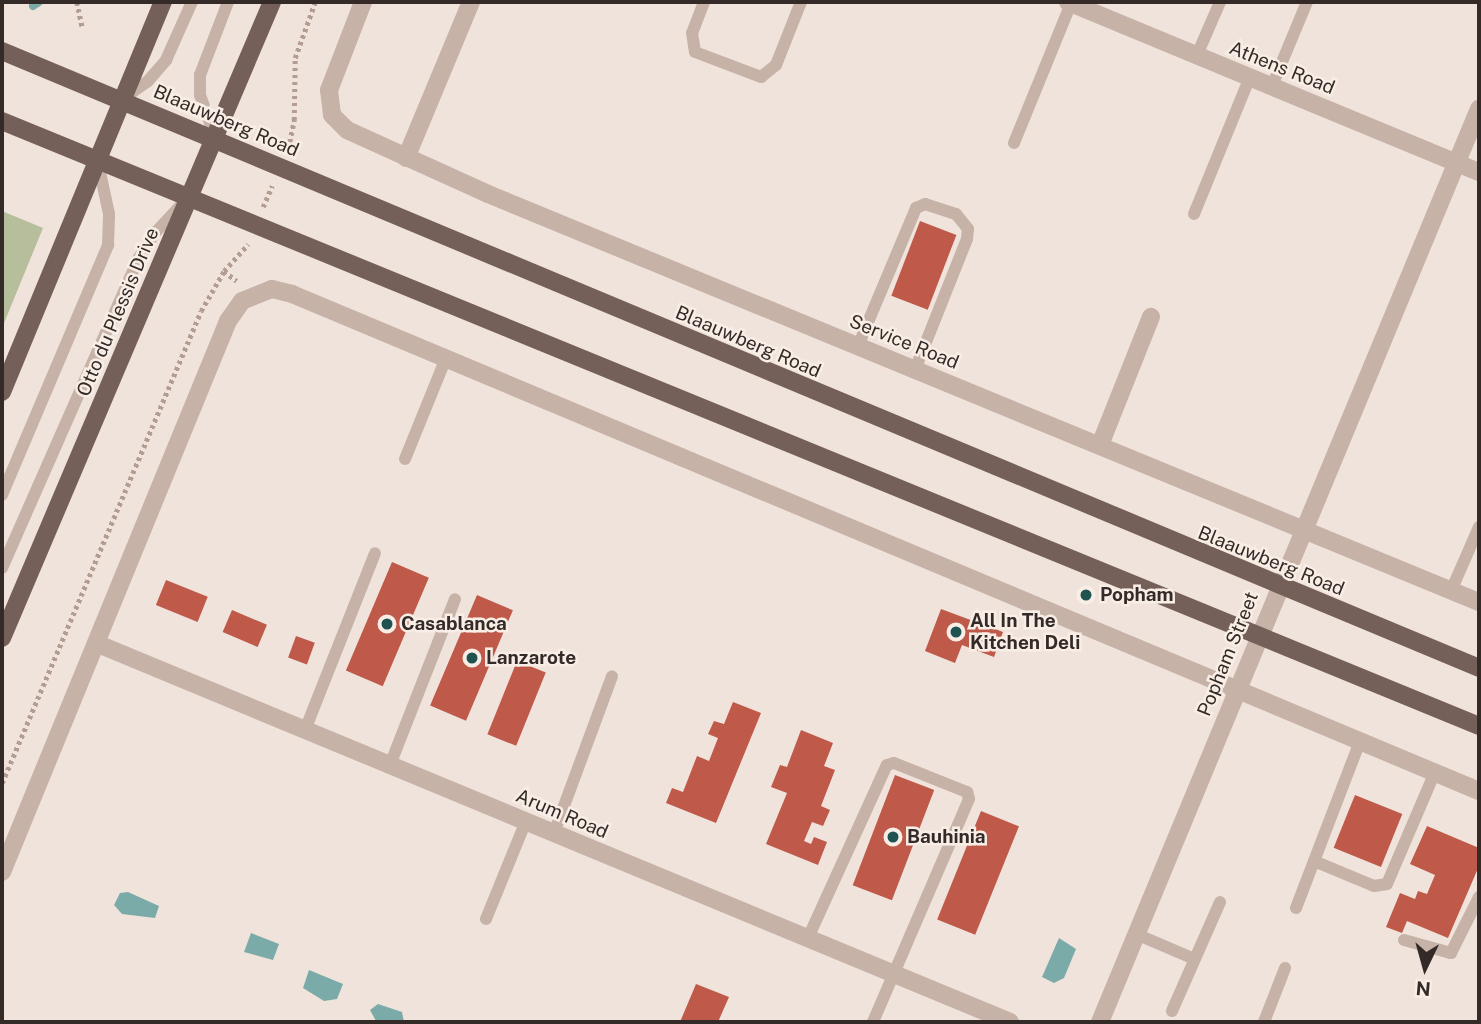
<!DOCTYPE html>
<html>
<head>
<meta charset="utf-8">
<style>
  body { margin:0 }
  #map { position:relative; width:1481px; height:1024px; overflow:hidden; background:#f0e3db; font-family:"Public Sans",sans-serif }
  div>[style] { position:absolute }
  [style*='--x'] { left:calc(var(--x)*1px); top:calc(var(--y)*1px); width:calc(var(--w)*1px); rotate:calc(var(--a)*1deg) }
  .green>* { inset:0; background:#b6be9b }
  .water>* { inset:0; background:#7baba8 }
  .stream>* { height:8px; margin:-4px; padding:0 4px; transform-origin:4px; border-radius:4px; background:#7baba8 }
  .building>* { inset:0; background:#bf594a; transform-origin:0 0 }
  .path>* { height:4.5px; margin-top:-2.25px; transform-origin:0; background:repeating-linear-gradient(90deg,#b39c92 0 3.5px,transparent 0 7px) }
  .lane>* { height:12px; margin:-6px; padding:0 6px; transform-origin:6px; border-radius:6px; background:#c7b2a7 }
  .street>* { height:18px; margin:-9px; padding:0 9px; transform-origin:9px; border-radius:9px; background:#c7b2a7 }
  .primary>* { height:18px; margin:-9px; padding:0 9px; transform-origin:9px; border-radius:9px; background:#755f59 }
  .dots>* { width:19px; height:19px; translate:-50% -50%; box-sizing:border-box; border:4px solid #f8eee6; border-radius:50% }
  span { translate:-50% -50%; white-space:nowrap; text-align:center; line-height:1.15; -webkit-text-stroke:5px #f8eee6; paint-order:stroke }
  .street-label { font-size:19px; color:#342a27 }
  .poi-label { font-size:19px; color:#342a27; font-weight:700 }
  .left { translate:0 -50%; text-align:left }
  .frame { position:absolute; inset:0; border:4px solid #342a27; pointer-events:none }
  .north { position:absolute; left:1390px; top:933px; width:70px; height:70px; -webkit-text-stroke:5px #f8eee6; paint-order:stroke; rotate:185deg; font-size:19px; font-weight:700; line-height:28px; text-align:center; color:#342a27 }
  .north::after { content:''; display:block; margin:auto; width:24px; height:32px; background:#342a27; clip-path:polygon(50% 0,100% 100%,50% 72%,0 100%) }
</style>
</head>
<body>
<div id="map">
  <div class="green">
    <div style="clip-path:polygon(2px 211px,43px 228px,2px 328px)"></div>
  </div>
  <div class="water">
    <div style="clip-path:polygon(128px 892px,159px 906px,155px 918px,122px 914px,114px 905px,120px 893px)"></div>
    <div style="clip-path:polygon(251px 933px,279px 944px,273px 960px,244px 952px)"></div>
    <div style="clip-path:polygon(1059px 938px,1076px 949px,1064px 978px,1054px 983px,1042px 977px)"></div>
    <div style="clip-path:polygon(309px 970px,343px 984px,337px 999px,324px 1001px,303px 988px)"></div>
    <div style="clip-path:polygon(378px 1004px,402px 1012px,404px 1022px,376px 1021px,370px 1010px)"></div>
  </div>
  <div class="stream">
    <div style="--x:33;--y:6;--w:7;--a:-34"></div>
  </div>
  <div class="building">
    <div style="left:920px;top:221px;width:39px;height:80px;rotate:21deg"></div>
    <div style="left:392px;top:562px;width:40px;height:118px;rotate:23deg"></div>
    <div style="left:166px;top:580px;width:45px;height:27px;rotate:22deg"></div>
    <div style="left:477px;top:595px;width:39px;height:120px;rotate:23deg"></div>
    <div style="clip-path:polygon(941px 609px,1003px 632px,994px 657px,962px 645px,955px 663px,925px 651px)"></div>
    <div style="left:232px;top:610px;width:38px;height:24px;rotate:23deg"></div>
    <div style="left:296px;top:636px;width:20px;height:23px;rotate:20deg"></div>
    <div style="left:517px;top:661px;width:31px;height:79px;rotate:22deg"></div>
    <div style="clip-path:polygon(733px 702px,761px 713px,716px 823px,666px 803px,672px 788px,683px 792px,697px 756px,709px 761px,718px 738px,708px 734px,714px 721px,724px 724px)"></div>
    <div style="clip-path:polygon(801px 730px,833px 743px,824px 766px,835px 770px,821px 806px,830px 810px,823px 826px,812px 822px,804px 841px,811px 844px,814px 837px,827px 842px,818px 865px,766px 844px,787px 793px,771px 787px,780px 765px,787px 767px)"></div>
    <div style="left:895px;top:775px;width:42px;height:118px;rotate:21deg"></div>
    <div style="left:1355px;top:795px;width:51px;height:57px;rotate:22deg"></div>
    <div style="left:981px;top:811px;width:41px;height:117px;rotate:22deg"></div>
    <div style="clip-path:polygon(1427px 826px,1479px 848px,1479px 866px,1448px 938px,1407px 921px,1402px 933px,1386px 927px,1400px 893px,1415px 899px,1418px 891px,1427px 894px,1435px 875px,1410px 864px)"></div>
    <div style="clip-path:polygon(696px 984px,729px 997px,718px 1022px,680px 1022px)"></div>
  </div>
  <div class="path">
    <div style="--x:77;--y:2;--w:25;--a:78"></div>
    <div style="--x:288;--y:149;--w:30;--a:-78"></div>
    <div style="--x:294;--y:120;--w:62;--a:-89.1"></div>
    <div style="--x:295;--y:58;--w:59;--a:-70.3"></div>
    <div style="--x:263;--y:207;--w:23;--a:-67"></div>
    <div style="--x:224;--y:271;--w:16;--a:38"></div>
    <div style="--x:2;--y:783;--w:512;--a:-67.14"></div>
    <div style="--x:201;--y:311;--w:46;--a:-60.1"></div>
    <div style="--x:224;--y:271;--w:36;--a:-48"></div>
  </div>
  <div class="lane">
    <div style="--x:704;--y:2;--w:33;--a:111"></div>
    <div style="--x:692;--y:33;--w:19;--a:81"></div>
    <div style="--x:695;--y:52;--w:71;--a:20.7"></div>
    <div style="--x:761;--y:77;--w:19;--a:-39"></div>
    <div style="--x:776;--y:65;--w:68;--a:-68.4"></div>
    <div style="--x:1197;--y:55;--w:58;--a:-66.5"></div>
    <div style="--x:1272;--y:86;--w:91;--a:-67.4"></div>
    <div style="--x:121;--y:100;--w:33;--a:-35"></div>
    <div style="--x:148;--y:81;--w:28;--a:-49"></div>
    <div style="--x:166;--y:60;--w:64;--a:-65.9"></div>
    <div style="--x:215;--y:137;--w:45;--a:-109.7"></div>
    <div style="--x:200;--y:95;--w:20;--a:-90"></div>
    <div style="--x:200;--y:75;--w:78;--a:-69"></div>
    <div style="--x:1014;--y:143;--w:151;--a:-67.8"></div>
    <div style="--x:1194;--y:214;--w:148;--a:-67.8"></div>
    <div style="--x:858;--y:346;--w:150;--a:-67.2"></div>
    <div style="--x:916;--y:208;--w:10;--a:-24"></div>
    <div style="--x:925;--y:204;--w:33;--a:18"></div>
    <div style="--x:956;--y:214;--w:19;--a:51"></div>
    <div style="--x:968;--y:229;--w:10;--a:96"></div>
    <div style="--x:967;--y:239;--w:141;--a:111.7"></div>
    <div style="--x:405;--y:459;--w:109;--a:-67.9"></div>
    <div style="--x:2;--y:495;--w:272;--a:-67"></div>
    <div style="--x:108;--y:245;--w:31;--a:-88"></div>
    <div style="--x:109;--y:214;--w:57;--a:-102.1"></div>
    <div style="--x:2;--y:568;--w:339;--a:-66.2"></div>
    <div style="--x:139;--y:258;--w:28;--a:-58"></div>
    <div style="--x:154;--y:234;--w:45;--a:-46.8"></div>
    <div style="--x:1451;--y:591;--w:70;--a:-66.4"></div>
    <div style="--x:305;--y:730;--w:190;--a:-68.4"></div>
    <div style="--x:390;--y:765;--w:178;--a:-68.6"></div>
    <div style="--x:554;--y:833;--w:167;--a:-69.7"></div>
    <div style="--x:1314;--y:861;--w:65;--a:22.6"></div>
    <div style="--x:1374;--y:886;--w:13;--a:-9"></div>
    <div style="--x:1387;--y:884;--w:122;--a:-66.8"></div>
    <div style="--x:1296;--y:908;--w:179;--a:-69"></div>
    <div style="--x:486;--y:919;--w:106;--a:-67.8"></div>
    <div style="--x:1136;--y:934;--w:61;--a:23.2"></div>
    <div style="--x:808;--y:938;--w:190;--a:-65.5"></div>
    <div style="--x:887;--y:765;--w:7;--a:-16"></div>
    <div style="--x:894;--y:763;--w:79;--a:21.7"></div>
    <div style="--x:967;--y:792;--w:7;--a:74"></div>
    <div style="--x:969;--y:799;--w:243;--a:113.3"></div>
    <div style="--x:1404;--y:940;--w:49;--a:15.5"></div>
    <div style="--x:1451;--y:953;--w:63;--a:-63.4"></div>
    <div style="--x:1172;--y:1011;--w:119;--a:-66.2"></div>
    <div style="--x:1264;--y:1022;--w:58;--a:-68.7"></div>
  </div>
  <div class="street">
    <div style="--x:363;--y:2;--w:94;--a:111.1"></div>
    <div style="--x:329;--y:90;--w:25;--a:83"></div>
    <div style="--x:332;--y:115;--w:21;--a:45"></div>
    <div style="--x:347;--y:130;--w:155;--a:24.4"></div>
    <div style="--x:488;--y:194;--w:1072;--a:22.38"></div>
    <div style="--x:1068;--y:2;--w:445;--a:22.5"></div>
    <div style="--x:406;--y:158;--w:169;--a:-67.4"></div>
    <div style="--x:1100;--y:445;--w:138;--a:-68.3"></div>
    <div style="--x:98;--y:644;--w:987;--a:22.51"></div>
    <div style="--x:2;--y:872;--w:596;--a:-67.7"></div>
    <div style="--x:228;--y:321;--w:24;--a:-55"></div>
    <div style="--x:242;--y:301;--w:32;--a:-22"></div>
    <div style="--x:272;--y:289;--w:21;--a:14"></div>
    <div style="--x:292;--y:294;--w:1287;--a:22.72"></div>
    <div style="--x:1100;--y:1022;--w:989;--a:-67.46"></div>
  </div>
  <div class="primary">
    <div style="--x:2;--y:51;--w:1601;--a:22.67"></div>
    <div style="--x:2;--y:121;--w:1596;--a:22.27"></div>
    <div style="--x:2;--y:392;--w:422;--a:-67.6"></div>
    <div style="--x:2;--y:638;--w:691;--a:-67"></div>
  </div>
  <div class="dots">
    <div style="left:1086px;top:595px;background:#1f5351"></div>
    <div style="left:387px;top:624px;background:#1f5351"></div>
    <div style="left:956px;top:632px;background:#1f5351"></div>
    <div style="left:472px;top:658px;background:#1f5351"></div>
    <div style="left:893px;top:837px;background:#1f5351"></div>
  </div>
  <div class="street-label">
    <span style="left:1282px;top:68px;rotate:22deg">Athens Road</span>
    <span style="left:226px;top:121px;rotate:23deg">Blaauwberg Road</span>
    <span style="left:118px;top:312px;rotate:-67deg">Otto du Plessis Drive</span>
    <span style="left:748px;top:342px;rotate:23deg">Blaauwberg Road</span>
    <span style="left:904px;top:342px;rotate:22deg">Service Road</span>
    <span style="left:1271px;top:561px;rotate:22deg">Blaauwberg Road</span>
    <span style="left:1228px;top:654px;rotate:-68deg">Popham Street</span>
    <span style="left:562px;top:814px;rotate:23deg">Arum Road</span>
  </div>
  <div class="poi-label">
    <span class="left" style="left:1100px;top:595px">Popham</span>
    <span class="left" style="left:970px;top:632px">All In The<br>Kitchen Deli</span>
    <span class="left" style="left:401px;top:624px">Casablanca</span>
    <span class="left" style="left:486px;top:658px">Lanzarote</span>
    <span class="left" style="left:907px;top:837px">Bauhinia</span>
  </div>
  <div class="frame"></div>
  <div class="north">N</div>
</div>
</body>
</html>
